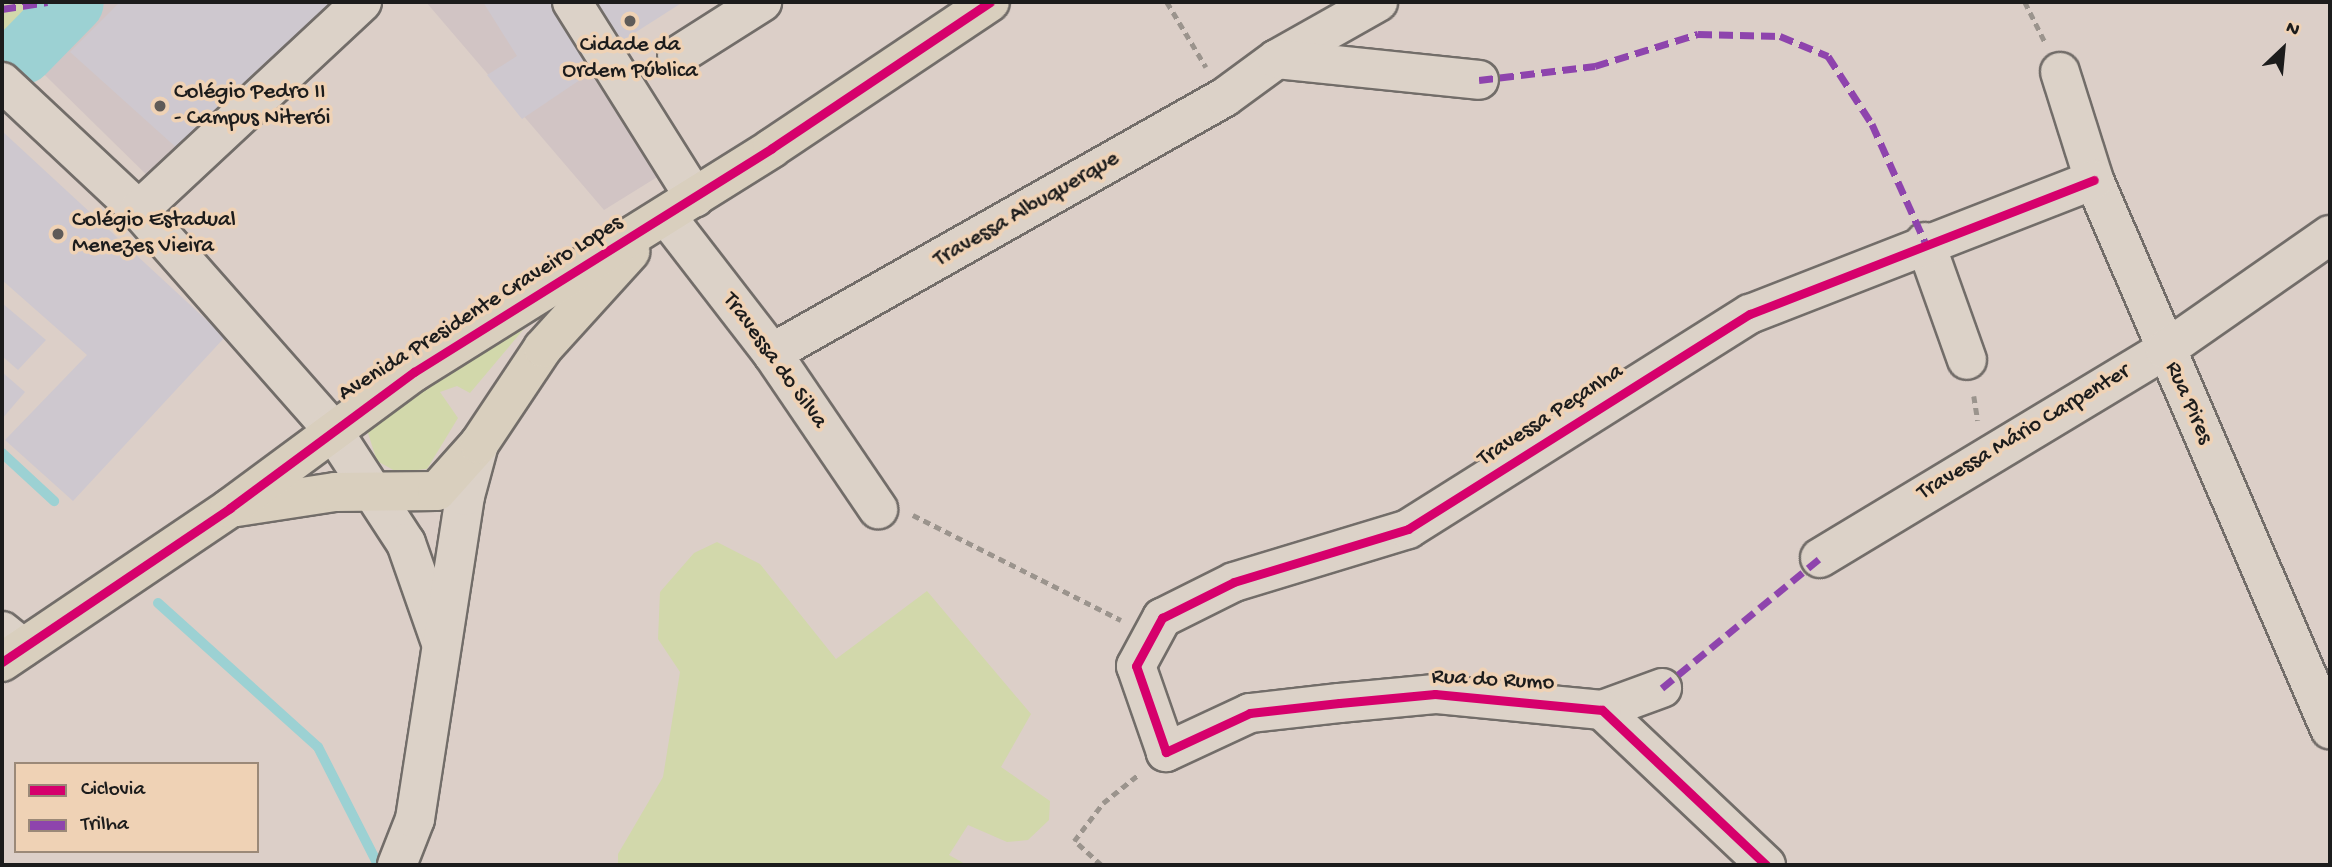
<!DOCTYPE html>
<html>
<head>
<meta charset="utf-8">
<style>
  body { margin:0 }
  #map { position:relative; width:2332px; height:867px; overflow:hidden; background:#dccfc8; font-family:"Gochi Hand",sans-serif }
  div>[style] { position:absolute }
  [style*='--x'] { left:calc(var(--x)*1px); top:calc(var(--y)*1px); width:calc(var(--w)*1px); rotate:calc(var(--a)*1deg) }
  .built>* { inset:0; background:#d1c4c4 }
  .green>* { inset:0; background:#d2d8ab }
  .stream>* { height:10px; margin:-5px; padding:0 5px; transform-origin:5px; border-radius:5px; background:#9cd1d3 }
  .river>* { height:61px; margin:-30.5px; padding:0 30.5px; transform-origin:30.5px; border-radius:30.5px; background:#9cd1d3 }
  .building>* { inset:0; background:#cec8cf }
  .path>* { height:4.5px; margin-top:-2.25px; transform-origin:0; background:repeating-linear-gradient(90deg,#9b948d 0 7px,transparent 0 12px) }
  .roads { filter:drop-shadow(2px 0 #726d69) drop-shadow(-2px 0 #726d69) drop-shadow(0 2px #726d69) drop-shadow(0 -2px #726d69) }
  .minor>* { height:38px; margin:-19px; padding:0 19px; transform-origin:19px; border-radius:19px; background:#dcd2c8 }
  .major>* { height:38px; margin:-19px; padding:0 19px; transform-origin:19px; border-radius:19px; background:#d9cfbe }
  .quiet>* { height:7px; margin-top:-3.5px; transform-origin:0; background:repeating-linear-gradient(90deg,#8e44ad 0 14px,transparent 0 21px) }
  .cycleway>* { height:9px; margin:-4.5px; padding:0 4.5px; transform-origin:4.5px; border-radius:4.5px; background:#d6006c }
  .dots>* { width:19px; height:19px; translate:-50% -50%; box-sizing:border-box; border:4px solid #efd2b5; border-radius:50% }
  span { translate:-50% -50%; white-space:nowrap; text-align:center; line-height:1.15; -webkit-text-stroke:7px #efd2b5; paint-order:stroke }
  .poi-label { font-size:23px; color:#1c1c1c }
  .left { translate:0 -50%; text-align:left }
  .street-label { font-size:23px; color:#1c1c1c }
  .frame { position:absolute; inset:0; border:4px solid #1c1c1c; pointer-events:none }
  .legend { position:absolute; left:14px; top:762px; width:245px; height:91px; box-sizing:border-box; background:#efd2b5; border:2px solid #9b8978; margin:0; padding:9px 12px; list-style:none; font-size:21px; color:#1c1c1c }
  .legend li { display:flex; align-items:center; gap:14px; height:35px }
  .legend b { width:35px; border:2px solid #9b8978 }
  .north { position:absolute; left:2248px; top:14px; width:70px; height:70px; -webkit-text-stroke:5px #efd2b5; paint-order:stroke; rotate:26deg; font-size:19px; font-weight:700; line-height:28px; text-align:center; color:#1c1c1c }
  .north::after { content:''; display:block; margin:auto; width:24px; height:32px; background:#1c1c1c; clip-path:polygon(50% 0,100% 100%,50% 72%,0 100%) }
</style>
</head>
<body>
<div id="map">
  <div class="built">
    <div style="clip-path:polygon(2px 2px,353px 2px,159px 187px,2px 33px)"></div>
    <div style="clip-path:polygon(426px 2px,564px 2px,675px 166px,604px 210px)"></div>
  </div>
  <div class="green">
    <div style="clip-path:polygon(2px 2px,73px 2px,23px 53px,2px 33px)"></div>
    <div style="clip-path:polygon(555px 292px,470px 393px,457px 386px,440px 392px,458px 418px,427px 469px,397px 472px,377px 461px,367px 430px)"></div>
    <div style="clip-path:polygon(717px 542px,760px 564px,836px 659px,927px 591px,1031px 714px,1001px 767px,1050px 801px,1049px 820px,1028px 840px,1007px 842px,968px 825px,949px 855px,967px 865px,618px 865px,618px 854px,663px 777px,680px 672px,658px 639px,660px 592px,694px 553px)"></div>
  </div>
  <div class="stream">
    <div style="--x:2;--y:453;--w:71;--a:42.7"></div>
    <div style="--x:158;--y:603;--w:215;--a:42"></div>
    <div style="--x:318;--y:747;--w:128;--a:63"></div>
  </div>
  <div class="river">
    <div style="--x:23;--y:53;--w:71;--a:-45.6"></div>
  </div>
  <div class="building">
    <div style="clip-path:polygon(120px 2px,353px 2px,189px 159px,70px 52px)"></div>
    <div style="clip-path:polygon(483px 2px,564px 2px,605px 63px,522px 119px,487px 75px,517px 56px)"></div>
    <div style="clip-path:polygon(593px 2px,683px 2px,622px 41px)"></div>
    <div style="clip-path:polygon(2px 131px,225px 337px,73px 501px,5px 440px,87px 355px,2px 280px)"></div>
    <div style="clip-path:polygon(2px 303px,46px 340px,18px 370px,2px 356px)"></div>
    <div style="clip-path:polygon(2px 372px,25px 392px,2px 419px)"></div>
  </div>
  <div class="path">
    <div style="--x:1167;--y:2;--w:76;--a:59"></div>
    <div style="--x:2025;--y:2;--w:45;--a:63.4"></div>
    <div style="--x:1974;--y:396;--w:25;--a:81"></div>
    <div style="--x:913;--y:515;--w:233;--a:26.8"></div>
    <div style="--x:1101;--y:865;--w:36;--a:-138"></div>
    <div style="--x:1074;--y:841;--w:48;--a:-52.7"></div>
    <div style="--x:1103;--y:803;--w:45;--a:-38.7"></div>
  </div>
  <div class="roads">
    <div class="minor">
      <div style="--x:572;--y:2;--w:231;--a:57.9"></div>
      <div style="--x:677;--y:56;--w:101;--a:-32.4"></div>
      <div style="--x:1277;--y:59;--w:116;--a:-29.4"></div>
      <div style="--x:2060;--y:72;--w:113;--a:72.5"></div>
      <div style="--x:2094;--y:180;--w:598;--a:66.74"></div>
      <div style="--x:2;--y:82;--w:187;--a:43.1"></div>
      <div style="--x:139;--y:210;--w:290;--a:48.6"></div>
      <div style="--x:331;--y:428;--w:137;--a:56.9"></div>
      <div style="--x:406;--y:543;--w:106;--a:70.7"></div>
      <div style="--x:139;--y:210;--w:305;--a:-43"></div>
      <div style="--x:666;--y:216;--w:173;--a:52.3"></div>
      <div style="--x:772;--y:353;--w:189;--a:55.8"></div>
      <div style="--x:1925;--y:242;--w:125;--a:70.4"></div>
      <div style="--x:772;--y:353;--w:520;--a:-29.47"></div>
      <div style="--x:1225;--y:97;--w:64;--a:-36.2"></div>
      <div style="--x:1277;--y:59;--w:203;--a:5.9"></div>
      <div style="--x:1820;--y:558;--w:403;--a:-31.1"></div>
      <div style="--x:2165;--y:350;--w:201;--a:-34.9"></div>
      <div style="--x:2;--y:631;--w:26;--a:39"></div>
      <div style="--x:1602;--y:710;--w:64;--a:-20.1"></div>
      <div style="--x:397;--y:865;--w:49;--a:-68.6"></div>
      <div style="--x:415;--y:819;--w:327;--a:-81.2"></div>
      <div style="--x:465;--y:496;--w:54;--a:-74.9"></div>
      <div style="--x:1766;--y:865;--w:226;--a:-136.6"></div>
      <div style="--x:1602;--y:710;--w:168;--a:-174.5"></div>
      <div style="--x:1435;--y:694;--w:96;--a:174.6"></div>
      <div style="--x:1339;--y:703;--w:90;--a:173.6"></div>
      <div style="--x:1250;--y:713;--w:93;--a:155.1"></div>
      <div style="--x:1166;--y:752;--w:91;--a:-109.2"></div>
      <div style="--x:1136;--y:666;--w:55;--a:-61.6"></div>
      <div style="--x:1162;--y:618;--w:80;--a:-26.6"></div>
      <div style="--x:1234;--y:582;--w:182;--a:-16.9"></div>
      <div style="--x:1408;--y:529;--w:404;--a:-32.2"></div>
      <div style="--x:1750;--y:314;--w:369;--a:-21.3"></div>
    </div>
    <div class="major">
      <div style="--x:237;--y:507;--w:99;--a:-8.7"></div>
      <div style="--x:335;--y:492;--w:102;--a:-0.6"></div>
      <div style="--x:437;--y:491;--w:63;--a:-48.2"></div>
      <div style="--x:479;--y:444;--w:115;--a:-56.3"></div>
      <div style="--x:543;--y:348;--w:130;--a:-47.8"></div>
      <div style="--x:2;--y:662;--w:275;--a:-34"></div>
      <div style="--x:230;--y:508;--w:229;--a:-36.5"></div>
      <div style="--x:414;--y:372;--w:422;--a:-32"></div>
      <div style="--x:772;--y:148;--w:262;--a:-33.8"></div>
    </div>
  </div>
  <div class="quiet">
    <div style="--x:2;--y:9;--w:46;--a:-8.8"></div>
    <div style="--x:1479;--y:80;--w:117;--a:-6.9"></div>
    <div style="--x:1595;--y:66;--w:108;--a:-17.3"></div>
    <div style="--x:1698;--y:34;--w:82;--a:1.4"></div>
    <div style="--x:1780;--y:36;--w:52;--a:22.6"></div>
    <div style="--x:1828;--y:56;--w:81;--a:57.1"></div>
    <div style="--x:1872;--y:124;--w:129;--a:65.8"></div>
    <div style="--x:1662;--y:688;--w:205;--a:-39.4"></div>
  </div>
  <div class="cycleway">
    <div style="--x:2;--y:662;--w:275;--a:-34"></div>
    <div style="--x:230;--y:508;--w:229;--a:-36.5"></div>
    <div style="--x:414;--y:372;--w:422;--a:-32"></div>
    <div style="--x:772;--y:148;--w:262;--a:-33.8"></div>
    <div style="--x:1766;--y:865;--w:226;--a:-136.6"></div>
    <div style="--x:1602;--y:710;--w:168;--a:-174.5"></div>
    <div style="--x:1435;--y:694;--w:96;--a:174.6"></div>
    <div style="--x:1339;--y:703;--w:90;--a:173.6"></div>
    <div style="--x:1250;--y:713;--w:93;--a:155.1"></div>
    <div style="--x:1166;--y:752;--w:91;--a:-109.2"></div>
    <div style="--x:1136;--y:666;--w:55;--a:-61.6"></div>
    <div style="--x:1162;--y:618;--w:80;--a:-26.6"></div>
    <div style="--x:1234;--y:582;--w:182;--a:-16.9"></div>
    <div style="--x:1408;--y:529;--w:404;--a:-32.2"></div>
    <div style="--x:1750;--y:314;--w:369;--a:-21.3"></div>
  </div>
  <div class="dots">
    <div style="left:630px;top:21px;background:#5f5b58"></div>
    <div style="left:160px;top:106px;background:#5f5b58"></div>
    <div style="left:58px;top:234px;background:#5f5b58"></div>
  </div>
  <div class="poi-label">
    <span style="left:630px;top:59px">Cidade da<br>Ordem Pública</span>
    <span class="left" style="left:174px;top:106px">Colégio Pedro II<br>- Campus Niterói</span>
    <span class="left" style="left:72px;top:234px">Colégio Estadual<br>Menezes Vieira</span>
  </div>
  <div class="street-label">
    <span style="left:1027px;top:210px;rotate:-30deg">Travessa Albuquerque</span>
    <span style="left:481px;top:309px;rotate:-32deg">Avenida Presidente Craveiro Lopes</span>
    <span style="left:774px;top:361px;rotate:54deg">Travessa do Silva</span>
    <span style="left:2188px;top:403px;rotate:66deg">Rua Pires</span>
    <span style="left:1551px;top:416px;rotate:-33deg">Travessa Peçanha</span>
    <span style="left:2024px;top:433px;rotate:-31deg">Travessa Mário Carpenter</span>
    <span style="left:1493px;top:681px;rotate:3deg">Rua do Rumo</span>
  </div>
  <div class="frame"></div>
  <ul class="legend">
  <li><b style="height:9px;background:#d6006c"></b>Ciclovia</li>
  <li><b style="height:9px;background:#8e44ad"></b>Trilha</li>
  </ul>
  <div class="north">N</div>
</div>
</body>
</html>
